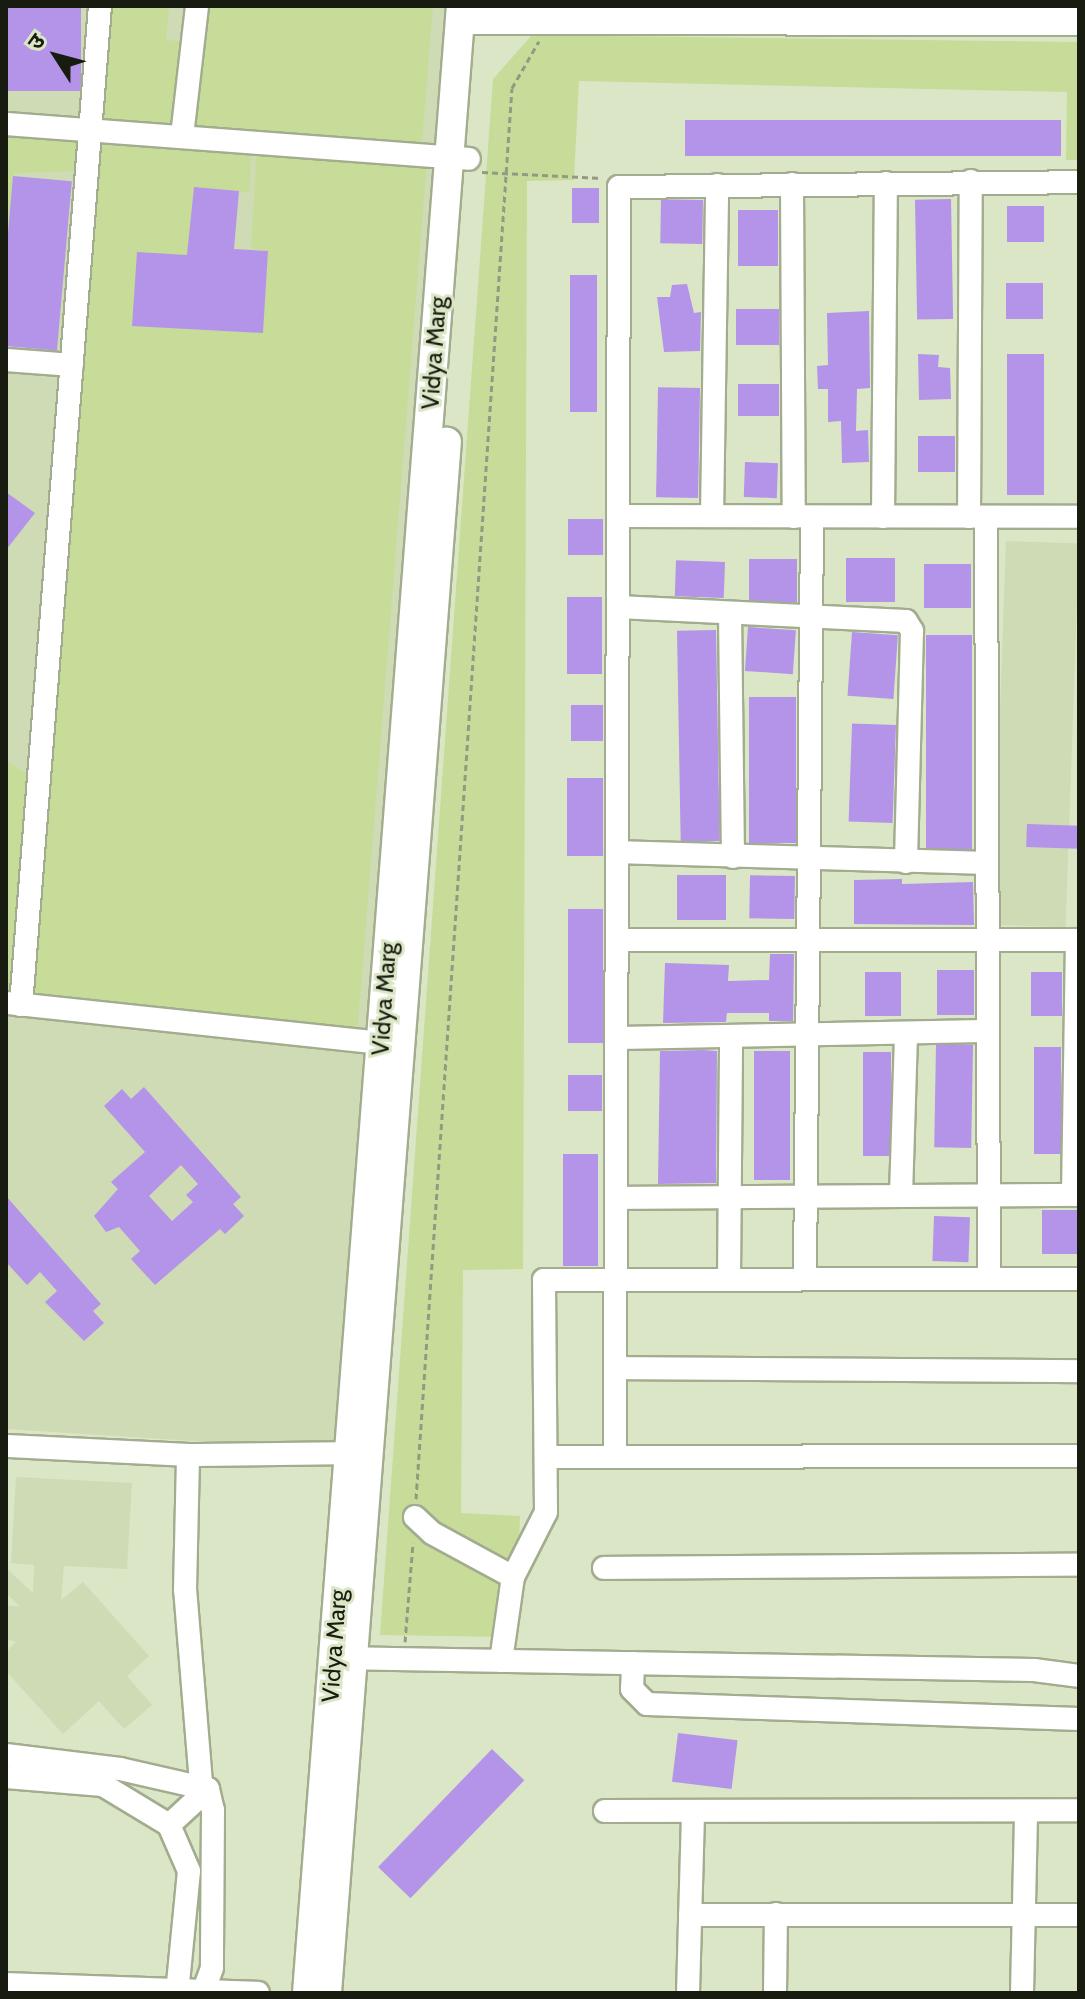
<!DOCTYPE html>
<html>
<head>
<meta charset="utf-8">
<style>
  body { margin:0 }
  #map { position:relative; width:1085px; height:1999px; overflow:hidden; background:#dbe6c6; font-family:Cabin,"Noto Sans Devanagari",sans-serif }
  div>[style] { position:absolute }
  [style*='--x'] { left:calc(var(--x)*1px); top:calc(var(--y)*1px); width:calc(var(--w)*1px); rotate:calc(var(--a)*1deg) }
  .built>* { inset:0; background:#cedbb4; transform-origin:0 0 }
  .green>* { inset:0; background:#c7dc99 }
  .building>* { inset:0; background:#b394e8; transform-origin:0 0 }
  .path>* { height:3px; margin-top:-1.5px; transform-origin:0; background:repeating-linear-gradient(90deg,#929a82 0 6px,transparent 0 10px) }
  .roads { filter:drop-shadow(2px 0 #a2ac8e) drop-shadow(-2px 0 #a2ac8e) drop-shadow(0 2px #a2ac8e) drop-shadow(0 -2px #a2ac8e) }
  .minor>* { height:22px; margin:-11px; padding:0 11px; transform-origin:11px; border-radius:11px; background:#fff }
  .major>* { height:28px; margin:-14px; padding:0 14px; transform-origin:14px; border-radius:14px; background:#fff }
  span { translate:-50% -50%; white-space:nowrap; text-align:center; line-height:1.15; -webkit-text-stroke:6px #dbe6c6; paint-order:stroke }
  .street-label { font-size:24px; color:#171b10 }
  .frame { position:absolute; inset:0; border:8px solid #171b10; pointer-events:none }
  .north { position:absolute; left:16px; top:16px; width:80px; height:80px; -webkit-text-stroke:6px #dbe6c6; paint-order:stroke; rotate:306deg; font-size:22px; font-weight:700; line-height:32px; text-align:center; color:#171b10 }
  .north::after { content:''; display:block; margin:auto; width:28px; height:36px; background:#171b10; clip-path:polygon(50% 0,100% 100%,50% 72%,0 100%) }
</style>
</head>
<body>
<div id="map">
  <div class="built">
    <div style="clip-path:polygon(6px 6px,461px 6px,334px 1450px,6px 1429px)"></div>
    <div style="left:1006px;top:541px;width:73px;height:384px;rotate:2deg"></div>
    <div style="clip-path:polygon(16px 1477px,132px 1483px,127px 1569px,64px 1566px,61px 1600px,83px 1582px,149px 1656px,127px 1676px,152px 1705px,124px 1729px,99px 1701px,63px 1734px,6px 1671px,6px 1652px,16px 1642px,6px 1639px,6px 1605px,20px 1607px,6px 1593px,6px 1568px,33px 1593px,34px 1565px,11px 1563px)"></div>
  </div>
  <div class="green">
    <div style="clip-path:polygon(105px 6px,169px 6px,166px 40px,186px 42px,179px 131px,99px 122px)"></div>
    <div style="clip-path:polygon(202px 6px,433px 6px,421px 152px,186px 133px)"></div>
    <div style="clip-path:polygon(532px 35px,1079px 42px,1079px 160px,1066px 160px,1067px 92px,579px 81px,574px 180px,527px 181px,523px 1269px,463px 1270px,461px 1513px,520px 1516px,516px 1637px,380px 1635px,493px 79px)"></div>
    <div style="clip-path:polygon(6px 131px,76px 139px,79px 171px,14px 173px,6px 263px)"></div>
    <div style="clip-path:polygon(93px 131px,252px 144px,249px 192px,194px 187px,182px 329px,263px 333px,268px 251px,251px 249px,257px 144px,427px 159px,357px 1036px,23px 1002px)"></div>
    <div style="clip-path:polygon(6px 761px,37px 780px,21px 1002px,6px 1000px)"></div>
  </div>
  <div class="building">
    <div style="left:6px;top:6px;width:75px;height:85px"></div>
    <div style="left:1061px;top:120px;width:36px;height:376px;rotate:90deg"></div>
    <div style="left:13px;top:176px;width:59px;height:170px;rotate:5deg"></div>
    <div style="clip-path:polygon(194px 187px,239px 191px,234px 249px,268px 251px,263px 333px,132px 326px,137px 252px,187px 255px)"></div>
    <div style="left:572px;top:188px;width:27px;height:35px"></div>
    <div style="left:951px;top:199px;width:120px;height:36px;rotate:89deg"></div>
    <div style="left:703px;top:200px;width:44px;height:42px;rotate:91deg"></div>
    <div style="left:1044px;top:206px;width:36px;height:37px;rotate:90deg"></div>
    <div style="left:778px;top:210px;width:56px;height:40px;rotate:90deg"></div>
    <div style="left:570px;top:275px;width:27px;height:137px"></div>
    <div style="left:1006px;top:283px;width:37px;height:36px"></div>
    <div style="clip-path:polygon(687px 284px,694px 313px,701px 312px,700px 351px,664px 352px,657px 297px,670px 297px,672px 285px)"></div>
    <div style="left:736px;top:309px;width:43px;height:36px"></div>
    <div style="clip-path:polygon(869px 311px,870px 388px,857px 389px,856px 431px,868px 430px,869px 462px,842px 463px,841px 421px,828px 422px,828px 389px,818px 389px,817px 366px,828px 365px,827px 313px)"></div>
    <div style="clip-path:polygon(918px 354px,939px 355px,938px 367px,950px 368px,951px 399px,919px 400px)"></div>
    <div style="left:1007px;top:354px;width:37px;height:141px"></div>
    <div style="left:779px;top:384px;width:32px;height:41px;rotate:90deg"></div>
    <div style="left:700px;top:388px;width:110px;height:42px;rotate:91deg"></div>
    <div style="left:955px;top:436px;width:36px;height:37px;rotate:90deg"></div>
    <div style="left:745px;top:462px;width:33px;height:35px;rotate:2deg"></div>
    <div style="clip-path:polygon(6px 492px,35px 513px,6px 550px)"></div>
    <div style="left:568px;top:519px;width:35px;height:36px"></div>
    <div style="left:895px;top:558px;width:44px;height:49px;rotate:90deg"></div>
    <div style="left:797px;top:559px;width:43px;height:48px;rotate:90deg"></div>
    <div style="left:725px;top:562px;width:36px;height:49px;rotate:92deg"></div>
    <div style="left:971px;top:564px;width:44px;height:47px;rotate:90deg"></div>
    <div style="left:567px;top:597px;width:35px;height:77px"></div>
    <div style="left:748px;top:627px;width:48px;height:44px;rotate:4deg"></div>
    <div style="left:716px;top:630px;width:211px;height:39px;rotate:89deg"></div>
    <div style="left:852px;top:632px;width:46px;height:64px;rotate:4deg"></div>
    <div style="left:972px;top:635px;width:214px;height:46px;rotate:90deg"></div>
    <div style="left:796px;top:697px;width:146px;height:47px;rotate:90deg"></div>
    <div style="left:571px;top:705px;width:32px;height:36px"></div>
    <div style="left:896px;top:725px;width:98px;height:44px;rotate:92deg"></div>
    <div style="left:567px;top:778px;width:36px;height:78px"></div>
    <div style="left:1027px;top:824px;width:52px;height:23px;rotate:2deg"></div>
    <div style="left:726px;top:875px;width:45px;height:49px;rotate:90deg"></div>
    <div style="left:795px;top:876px;width:43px;height:45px;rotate:91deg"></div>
    <div style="clip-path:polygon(902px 879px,902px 884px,973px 882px,974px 925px,854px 924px,854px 880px)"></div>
    <div style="left:568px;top:909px;width:35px;height:134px"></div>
    <div style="clip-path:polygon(770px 954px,794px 954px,793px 1021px,769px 1021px,769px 1013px,727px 1013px,726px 1022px,663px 1023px,665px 963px,729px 965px,728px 981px,769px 980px)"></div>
    <div style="left:937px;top:970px;width:37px;height:45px"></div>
    <div style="left:865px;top:972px;width:36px;height:44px"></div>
    <div style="left:1031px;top:972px;width:31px;height:44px"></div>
    <div style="left:973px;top:1045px;width:103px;height:37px;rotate:91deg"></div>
    <div style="left:1034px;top:1047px;width:27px;height:107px"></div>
    <div style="clip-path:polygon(703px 1050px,717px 1051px,716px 1183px,658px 1184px,660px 1051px)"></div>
    <div style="left:754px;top:1051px;width:36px;height:129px"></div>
    <div style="left:863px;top:1052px;width:28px;height:104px"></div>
    <div style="left:568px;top:1075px;width:34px;height:36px"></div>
    <div style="clip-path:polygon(evenodd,144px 1087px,241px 1197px,233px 1204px,244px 1216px,225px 1234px,220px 1229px,155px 1285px,131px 1259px,140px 1251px,119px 1227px,106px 1232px,94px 1216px,118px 1189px,111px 1182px,145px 1152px,104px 1106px,122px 1089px,131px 1099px,144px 1087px,181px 1165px,198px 1184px,186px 1195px,193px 1202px,172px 1221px,149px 1196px,181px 1165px)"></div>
    <div style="left:563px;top:1154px;width:35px;height:112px"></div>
    <div style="clip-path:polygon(6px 1196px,101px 1304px,93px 1311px,104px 1323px,84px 1341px,45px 1302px,57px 1291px,40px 1272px,27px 1285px,6px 1262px)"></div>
    <div style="left:1042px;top:1210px;width:36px;height:44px"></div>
    <div style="left:934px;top:1216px;width:36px;height:45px;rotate:2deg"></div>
    <div style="left:678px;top:1733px;width:60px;height:49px;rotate:7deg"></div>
    <div style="left:492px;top:1749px;width:45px;height:164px;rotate:44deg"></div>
  </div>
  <div class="path">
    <div style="--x:482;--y:172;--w:120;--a:2.9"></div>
    <div style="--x:416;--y:1499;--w:1414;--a:-86.11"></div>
    <div style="--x:512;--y:88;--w:54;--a:-60.1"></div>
    <div style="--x:405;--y:1642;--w:100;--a:-85.4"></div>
  </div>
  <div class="roads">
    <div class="minor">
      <div style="--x:6;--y:124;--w:464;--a:4.3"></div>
      <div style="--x:182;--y:136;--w:131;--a:-83.4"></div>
      <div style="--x:792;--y:184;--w:333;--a:89.7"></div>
      <div style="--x:6;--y:360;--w:66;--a:4.3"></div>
      <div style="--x:618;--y:516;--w:461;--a:0.1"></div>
      <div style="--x:712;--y:516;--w:331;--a:-89.1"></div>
      <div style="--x:883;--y:517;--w:334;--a:-89.5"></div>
      <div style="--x:969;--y:517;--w:336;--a:-89.7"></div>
      <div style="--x:986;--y:517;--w:762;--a:89.77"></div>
      <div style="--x:618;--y:607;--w:288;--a:2.8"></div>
      <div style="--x:906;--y:621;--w:12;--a:59"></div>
      <div style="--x:912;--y:631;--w:231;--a:91.5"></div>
      <div style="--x:730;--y:613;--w:244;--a:89.3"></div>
      <div style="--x:617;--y:852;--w:369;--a:1.7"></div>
      <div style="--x:617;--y:940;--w:462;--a:0"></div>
      <div style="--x:7;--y:1003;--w:375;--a:6.1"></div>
      <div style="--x:21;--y:1005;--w:1002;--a:-85.48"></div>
      <div style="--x:617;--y:1038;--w:369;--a:-1.1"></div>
      <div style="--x:901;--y:1195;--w:162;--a:-88.2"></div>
      <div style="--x:1073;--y:1195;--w:255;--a:-89.1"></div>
      <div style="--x:616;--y:1198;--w:463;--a:-0.4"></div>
      <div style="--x:729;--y:1278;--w:242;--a:-89.5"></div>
      <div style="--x:805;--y:1278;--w:761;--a:-89.47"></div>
      <div style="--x:616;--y:1368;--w:463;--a:0.4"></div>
      <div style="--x:6;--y:1446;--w:182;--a:2.8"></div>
      <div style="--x:546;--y:1457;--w:533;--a:-0.11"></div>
      <div style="--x:615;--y:1457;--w:1270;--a:-89.82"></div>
      <div style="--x:619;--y:187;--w:460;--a:-0.6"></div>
      <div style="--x:415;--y:1517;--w:23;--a:43"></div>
      <div style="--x:432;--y:1533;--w:92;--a:28.5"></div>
      <div style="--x:604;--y:1568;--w:475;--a:-0.4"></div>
      <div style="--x:337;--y:1658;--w:697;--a:0.99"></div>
      <div style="--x:1034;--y:1670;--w:45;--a:7.6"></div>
      <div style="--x:501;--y:1661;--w:85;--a:-81.9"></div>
      <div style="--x:513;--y:1577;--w:73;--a:-63.1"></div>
      <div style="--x:546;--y:1512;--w:232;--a:-90.5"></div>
      <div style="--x:544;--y:1280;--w:535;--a:-0.11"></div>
      <div style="--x:633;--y:1663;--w:26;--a:92"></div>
      <div style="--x:632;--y:1689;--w:21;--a:45"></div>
      <div style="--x:647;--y:1704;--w:432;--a:2"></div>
      <div style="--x:6;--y:1755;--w:115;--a:7"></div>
      <div style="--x:120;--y:1769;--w:90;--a:12.8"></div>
      <div style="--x:208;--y:1789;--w:22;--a:77"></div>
      <div style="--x:213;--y:1810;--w:158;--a:90.4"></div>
      <div style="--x:212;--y:1968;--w:27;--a:110"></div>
      <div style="--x:6;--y:1777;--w:97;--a:4.7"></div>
      <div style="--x:103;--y:1785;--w:77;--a:31.2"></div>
      <div style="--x:169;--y:1825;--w:50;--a:66.5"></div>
      <div style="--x:189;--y:1871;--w:123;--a:95.6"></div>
      <div style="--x:201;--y:1783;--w:194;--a:-94.7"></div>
      <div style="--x:185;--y:1590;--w:135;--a:-88.7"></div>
      <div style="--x:188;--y:1455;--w:161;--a:-0.7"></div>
      <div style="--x:605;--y:1811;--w:474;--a:-0.1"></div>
      <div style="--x:169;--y:1825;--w:53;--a:-42.7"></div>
      <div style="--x:690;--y:1915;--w:389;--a:0"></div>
      <div style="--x:6;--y:1984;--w:252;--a:2"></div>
      <div style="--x:688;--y:1993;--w:182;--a:-88.4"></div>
      <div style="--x:775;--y:1993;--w:79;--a:-89.3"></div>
      <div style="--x:1022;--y:1993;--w:182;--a:-88.7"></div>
    </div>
    <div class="major">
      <div style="--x:460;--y:20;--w:619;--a:0.09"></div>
      <div style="--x:307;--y:1993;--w:1993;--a:-85.57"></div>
      <div style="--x:327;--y:1993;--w:1556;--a:-85.58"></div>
    </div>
  </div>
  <div class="street-label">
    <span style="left:434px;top:353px;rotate:-86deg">Vidya Marg</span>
    <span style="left:384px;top:999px;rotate:-86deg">Vidya Marg</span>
    <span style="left:334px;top:1646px;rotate:-86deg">Vidya Marg</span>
  </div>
  <div class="frame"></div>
  <div class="north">उ</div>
</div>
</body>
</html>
